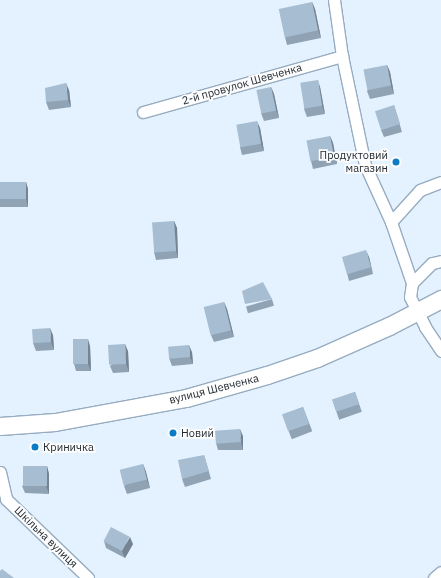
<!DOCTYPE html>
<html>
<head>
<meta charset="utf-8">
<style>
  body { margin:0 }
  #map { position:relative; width:441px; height:578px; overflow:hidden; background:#e4f2ff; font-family:"IBM Plex Sans",sans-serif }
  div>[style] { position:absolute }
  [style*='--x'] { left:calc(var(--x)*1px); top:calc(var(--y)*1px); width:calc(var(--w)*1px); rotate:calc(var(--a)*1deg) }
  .roads { filter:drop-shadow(1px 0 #97acc0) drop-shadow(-1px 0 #97acc0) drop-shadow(0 1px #97acc0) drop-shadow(0 -1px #97acc0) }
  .street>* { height:11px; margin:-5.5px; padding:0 5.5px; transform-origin:5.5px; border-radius:5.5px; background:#fff }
  .primary>* { height:17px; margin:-8.5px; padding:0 8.5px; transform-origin:8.5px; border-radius:8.5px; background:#fff }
  .wall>* { inset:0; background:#90a3b4; transform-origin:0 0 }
  .shaded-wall>* { inset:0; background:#758492 }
  .building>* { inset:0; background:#a7bdd1; transform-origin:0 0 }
  .dots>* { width:11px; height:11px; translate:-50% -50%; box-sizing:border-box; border:2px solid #fdfdfd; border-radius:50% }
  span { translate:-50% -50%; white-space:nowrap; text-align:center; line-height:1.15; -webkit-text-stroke:3.5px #fdfdfd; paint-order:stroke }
  .street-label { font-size:11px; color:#222a32 }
  .poi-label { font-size:11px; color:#222a32 }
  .right { translate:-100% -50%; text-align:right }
  .left { translate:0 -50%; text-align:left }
</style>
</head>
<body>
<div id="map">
  <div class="roads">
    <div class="street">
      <div style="--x:334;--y:0;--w:57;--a:81.9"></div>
      <div style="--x:342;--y:56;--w:111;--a:78.1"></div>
      <div style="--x:365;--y:165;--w:63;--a:65.5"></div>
      <div style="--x:391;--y:222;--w:65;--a:71"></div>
      <div style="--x:143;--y:112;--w:207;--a:-15.7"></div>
      <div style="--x:391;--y:222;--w:43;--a:-47.8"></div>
      <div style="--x:420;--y:190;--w:22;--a:-21"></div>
      <div style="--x:441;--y:261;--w:9;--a:167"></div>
      <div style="--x:432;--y:263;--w:28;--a:135"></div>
      <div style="--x:412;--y:283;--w:14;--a:98"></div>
      <div style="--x:410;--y:297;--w:34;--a:63"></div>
      <div style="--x:425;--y:327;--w:29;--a:56"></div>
      <div style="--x:0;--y:472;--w:28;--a:77"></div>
      <div style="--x:6;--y:499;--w:114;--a:43.9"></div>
      <div style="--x:434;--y:578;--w:9;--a:-41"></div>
    </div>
    <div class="primary">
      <div style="--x:0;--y:426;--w:55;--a:-4.2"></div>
      <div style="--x:55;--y:422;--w:133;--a:-10.4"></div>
      <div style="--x:186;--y:398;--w:84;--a:-15.9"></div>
      <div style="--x:267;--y:375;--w:53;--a:-18.8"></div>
      <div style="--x:317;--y:358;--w:79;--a:-24"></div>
      <div style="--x:389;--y:326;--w:59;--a:-27.4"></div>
    </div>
  </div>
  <div class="wall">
    <div style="clip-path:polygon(312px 2px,315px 9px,321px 38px,287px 45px,285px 37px)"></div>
    <div style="clip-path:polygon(387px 65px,390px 72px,394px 94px,370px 99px,367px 91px)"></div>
    <div style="clip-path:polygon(271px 87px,274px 94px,279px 118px,264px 121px,261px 113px)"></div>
    <div style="clip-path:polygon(320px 87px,325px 114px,307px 117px,304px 109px)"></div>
    <div style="clip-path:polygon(69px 90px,71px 107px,49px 110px,46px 102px)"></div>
    <div style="clip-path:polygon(394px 105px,402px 132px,384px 137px,381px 130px)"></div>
    <div style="clip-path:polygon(260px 128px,264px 151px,242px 155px,240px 147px)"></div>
    <div style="clip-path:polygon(330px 136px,333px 143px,337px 164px,313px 169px,311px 161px)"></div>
    <div style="clip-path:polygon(0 182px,26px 182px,28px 189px,28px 207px,0 207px)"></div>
    <div style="clip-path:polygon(174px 221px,177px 228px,178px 258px,156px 260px,154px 252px)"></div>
    <div style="clip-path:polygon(369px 257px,373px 274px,349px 281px,347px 273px)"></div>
    <div style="left:272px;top:299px;width:7px;height:27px;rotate:74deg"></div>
    <div style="clip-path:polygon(224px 302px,227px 309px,234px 337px,214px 342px,211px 335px)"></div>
    <div style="clip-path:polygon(53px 335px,54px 350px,36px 351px,33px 343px)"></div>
    <div style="clip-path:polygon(90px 346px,91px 371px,76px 371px,74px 364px)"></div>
    <div style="clip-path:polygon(128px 351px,129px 372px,113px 373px,110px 366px)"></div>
    <div style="clip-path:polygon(192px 352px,193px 364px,172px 366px,169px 358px)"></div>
    <div style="left:355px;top:392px;width:21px;height:24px;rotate:71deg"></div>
    <div style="left:303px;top:407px;width:26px;height:22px;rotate:69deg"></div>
    <div style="clip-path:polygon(243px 436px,243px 450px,218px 450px,216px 443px)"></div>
    <div style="clip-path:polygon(204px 455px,211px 479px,185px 487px,182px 479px)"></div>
    <div style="clip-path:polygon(143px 464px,146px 472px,150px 488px,127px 494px,124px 486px)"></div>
    <div style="clip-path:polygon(47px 466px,49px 474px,49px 494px,25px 493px,22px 486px)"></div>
    <div style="clip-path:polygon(104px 541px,133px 544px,125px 558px,106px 548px)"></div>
  </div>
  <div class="shaded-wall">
    <div style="clip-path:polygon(312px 2px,315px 9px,321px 38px,318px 30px)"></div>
    <div style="clip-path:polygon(387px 65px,390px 72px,394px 94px,391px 86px)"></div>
    <div style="clip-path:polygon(318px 80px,320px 87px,325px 114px,322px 106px)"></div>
    <div style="clip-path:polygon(66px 83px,69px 90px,71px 107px,68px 100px)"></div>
    <div style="clip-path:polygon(271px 87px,274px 94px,279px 118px,276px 110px)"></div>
    <div style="clip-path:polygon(257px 121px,260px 128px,264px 151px,261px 144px)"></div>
    <div style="clip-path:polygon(330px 136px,333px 143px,337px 164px,334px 157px)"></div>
    <div style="clip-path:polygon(26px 182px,28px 189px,28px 207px,26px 199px)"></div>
    <div style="clip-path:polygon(174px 221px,177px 228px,178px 258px,176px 251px)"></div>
    <div style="clip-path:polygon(366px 250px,369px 257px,373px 274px,371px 267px)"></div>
    <div style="clip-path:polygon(224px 302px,227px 309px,234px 337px,231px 330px)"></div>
    <div style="clip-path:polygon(50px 328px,53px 335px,54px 350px,51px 342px)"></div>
    <div style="clip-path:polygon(88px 339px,90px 346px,91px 371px,88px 364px)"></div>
    <div style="clip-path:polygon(125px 344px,128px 351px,129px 372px,126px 364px)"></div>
    <div style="clip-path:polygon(189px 345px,192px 352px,193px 364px,190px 357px)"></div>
    <div style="clip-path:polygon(240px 429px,243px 436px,243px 450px,241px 442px)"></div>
    <div style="clip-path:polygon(143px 464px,146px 472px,150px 488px,147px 480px)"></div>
    <div style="clip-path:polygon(47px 466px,49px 474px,49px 494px,46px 486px)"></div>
    <div style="clip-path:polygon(130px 537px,133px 544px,125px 558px,122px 551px)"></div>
  </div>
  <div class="building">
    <div style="left:312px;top:2px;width:29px;height:34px;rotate:78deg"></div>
    <div style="left:387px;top:65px;width:21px;height:24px;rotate:79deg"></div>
    <div style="left:318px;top:80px;width:26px;height:18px;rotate:81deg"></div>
    <div style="clip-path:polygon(66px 83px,68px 100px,46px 102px,45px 88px)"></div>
    <div style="left:271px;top:87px;width:24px;height:15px;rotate:78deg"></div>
    <div style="left:394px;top:105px;width:20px;height:20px;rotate:72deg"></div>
    <div style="left:257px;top:121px;width:23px;height:21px;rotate:80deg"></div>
    <div style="left:330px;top:136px;width:21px;height:24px;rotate:79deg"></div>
    <div style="left:0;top:182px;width:26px;height:17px"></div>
    <div style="left:174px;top:221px;width:30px;height:22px;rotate:86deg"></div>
    <div style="left:366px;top:250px;width:18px;height:25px;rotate:74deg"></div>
    <div style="clip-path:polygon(263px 282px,272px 299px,245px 304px,242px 291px)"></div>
    <div style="left:224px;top:302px;width:29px;height:21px;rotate:76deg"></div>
    <div style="left:50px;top:328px;width:14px;height:18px;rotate:86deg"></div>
    <div style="left:73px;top:339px;width:15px;height:25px"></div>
    <div style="left:125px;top:344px;width:20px;height:17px;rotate:87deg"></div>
    <div style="left:189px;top:345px;width:12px;height:21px;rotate:85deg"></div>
    <div style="left:355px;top:392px;width:13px;height:24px;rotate:72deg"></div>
    <div style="left:303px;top:407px;width:18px;height:22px;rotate:71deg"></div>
    <div style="left:240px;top:429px;width:13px;height:25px;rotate:86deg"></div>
    <div style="clip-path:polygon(204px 455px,209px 471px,182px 479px,178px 460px)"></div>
    <div style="left:143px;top:464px;width:16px;height:24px;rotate:76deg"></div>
    <div style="left:23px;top:466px;width:24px;height:20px"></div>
    <div style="left:111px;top:527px;width:21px;height:16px;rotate:28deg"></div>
    <div style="clip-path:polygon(2px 569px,14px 578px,0 578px,0 571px)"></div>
  </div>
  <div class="dots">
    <div style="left:396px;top:162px;background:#0c7bc5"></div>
    <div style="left:173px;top:433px;background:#0c7bc5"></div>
    <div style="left:35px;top:447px;background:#0c7bc5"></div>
  </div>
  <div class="street-label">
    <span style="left:242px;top:84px;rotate:-16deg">2-й провулок Шевченка</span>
    <span style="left:214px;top:389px;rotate:-14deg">вулиця Шевченка</span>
    <span style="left:46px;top:537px;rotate:44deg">Шкільна вулиця</span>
  </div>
  <div class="poi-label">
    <span class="right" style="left:388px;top:162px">Продуктовий<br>магазин</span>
    <span class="left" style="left:181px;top:433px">Новий</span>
    <span class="left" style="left:43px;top:447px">Криничка</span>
  </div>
</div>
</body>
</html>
